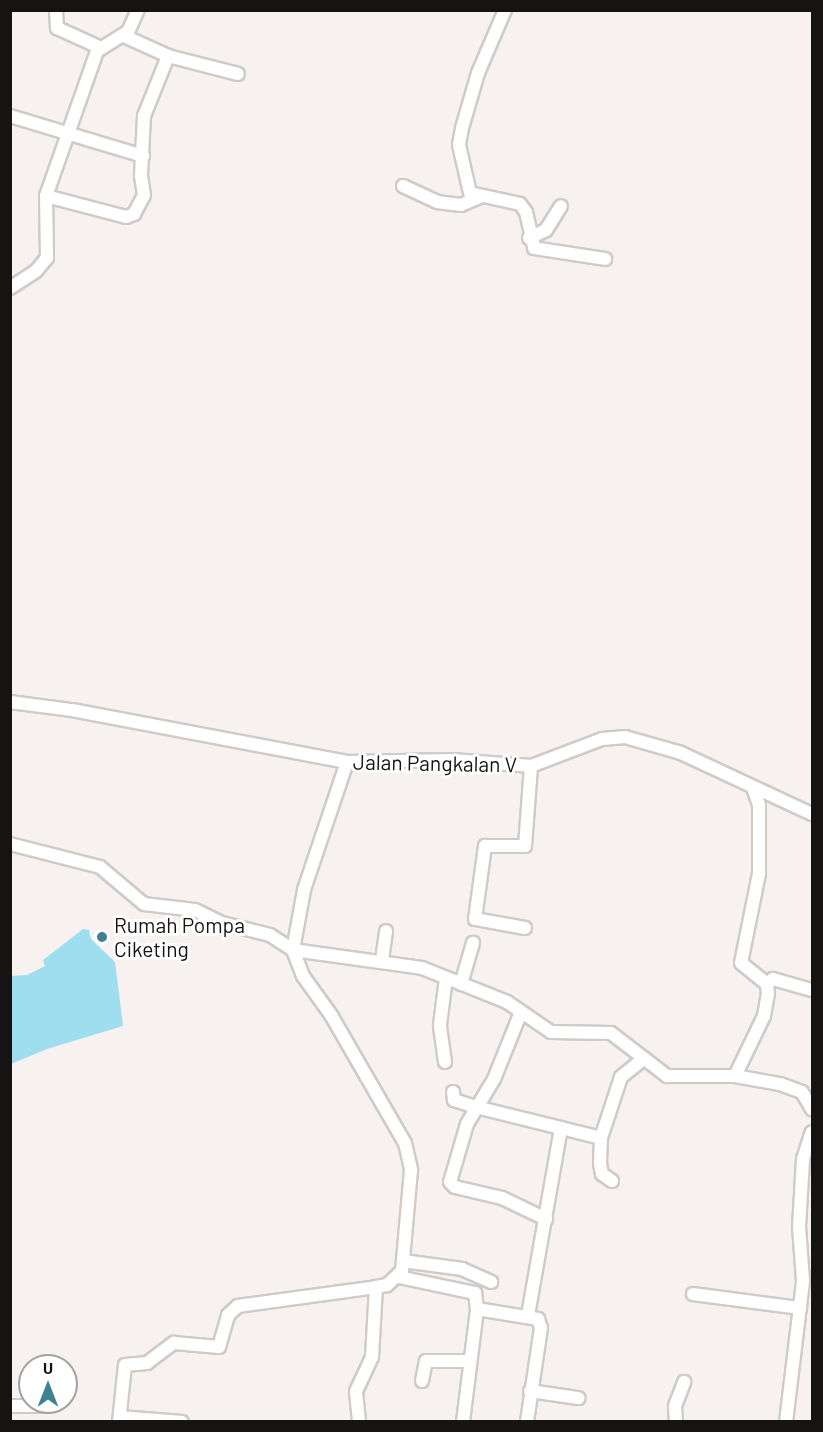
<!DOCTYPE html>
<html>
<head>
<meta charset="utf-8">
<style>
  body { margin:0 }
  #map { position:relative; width:823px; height:1432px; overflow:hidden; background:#f7f2f0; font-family:Barlow,sans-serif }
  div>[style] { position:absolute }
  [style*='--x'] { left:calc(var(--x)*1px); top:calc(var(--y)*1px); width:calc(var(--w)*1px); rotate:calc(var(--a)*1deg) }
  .water>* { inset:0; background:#9edeee }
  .roads { filter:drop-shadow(2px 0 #cfcbc8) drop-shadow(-2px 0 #cfcbc8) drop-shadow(0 2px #cfcbc8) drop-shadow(0 -2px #cfcbc8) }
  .minor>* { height:12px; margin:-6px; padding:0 6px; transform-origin:6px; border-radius:6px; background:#fff }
  .dots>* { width:16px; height:16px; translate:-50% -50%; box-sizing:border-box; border:3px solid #fff; border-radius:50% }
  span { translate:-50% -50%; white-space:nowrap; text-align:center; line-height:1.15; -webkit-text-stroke:6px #fff; paint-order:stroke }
  .street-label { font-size:21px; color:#151413 }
  .poi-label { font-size:21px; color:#151413 }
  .left { translate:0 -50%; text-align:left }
  .frame { position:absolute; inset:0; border:12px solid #151413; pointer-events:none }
  .north { position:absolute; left:18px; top:1354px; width:60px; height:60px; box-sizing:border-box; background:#fff; border:2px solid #a1a1a1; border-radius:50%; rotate:0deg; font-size:16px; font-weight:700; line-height:24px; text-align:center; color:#151413 }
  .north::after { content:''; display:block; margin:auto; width:21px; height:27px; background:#3e8191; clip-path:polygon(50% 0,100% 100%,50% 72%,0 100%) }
</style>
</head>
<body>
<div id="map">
  <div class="water">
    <div style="clip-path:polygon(83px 929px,89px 930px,91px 939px,115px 962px,123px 1026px,47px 1049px,11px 1064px,11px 976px,27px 975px,45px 966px,43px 960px)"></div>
  </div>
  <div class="roads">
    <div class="minor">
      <div style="--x:56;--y:10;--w:18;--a:87"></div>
      <div style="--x:57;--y:28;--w:46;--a:24.3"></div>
      <div style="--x:505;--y:10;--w:69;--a:113.2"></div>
      <div style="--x:478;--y:73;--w:57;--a:106.2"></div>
      <div style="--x:462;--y:128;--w:17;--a:100"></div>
      <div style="--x:459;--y:145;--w:49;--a:77.1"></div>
      <div style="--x:470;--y:193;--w:51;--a:12.4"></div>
      <div style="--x:520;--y:204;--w:10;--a:53"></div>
      <div style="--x:526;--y:212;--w:37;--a:77"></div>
      <div style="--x:534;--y:248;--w:72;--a:8.8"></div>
      <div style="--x:124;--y:36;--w:48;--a:24.4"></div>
      <div style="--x:168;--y:56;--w:72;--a:14.4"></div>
      <div style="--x:10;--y:116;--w:139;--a:16.7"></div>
      <div style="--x:403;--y:186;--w:38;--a:25"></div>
      <div style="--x:437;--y:202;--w:24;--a:7"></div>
      <div style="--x:461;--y:205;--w:21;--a:-23"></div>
      <div style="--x:46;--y:196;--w:83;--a:14.7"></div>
      <div style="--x:126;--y:217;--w:9;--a:-21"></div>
      <div style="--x:134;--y:214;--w:21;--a:-62"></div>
      <div style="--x:144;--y:195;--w:20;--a:-99"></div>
      <div style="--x:141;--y:175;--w:59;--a:-87.1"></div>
      <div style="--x:144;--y:116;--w:65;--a:-68.2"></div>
      <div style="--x:529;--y:238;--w:19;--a:-25"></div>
      <div style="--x:546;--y:230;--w:28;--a:-58"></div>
      <div style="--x:10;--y:288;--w:31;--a:-33"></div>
      <div style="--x:36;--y:271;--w:17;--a:-50"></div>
      <div style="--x:47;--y:258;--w:62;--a:-90.9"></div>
      <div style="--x:46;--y:196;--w:154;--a:-70.6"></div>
      <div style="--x:97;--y:51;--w:36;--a:-32"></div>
      <div style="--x:128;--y:32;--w:24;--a:-66"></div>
      <div style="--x:10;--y:702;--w:63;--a:7.4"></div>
      <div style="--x:72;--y:710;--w:280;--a:10.7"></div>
      <div style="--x:347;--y:762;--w:105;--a:-1.1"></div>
      <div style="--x:452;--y:760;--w:79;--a:4.3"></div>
      <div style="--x:531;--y:766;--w:76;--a:-20.8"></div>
      <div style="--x:602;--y:739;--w:23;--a:-5"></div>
      <div style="--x:625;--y:737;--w:58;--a:15.9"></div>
      <div style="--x:681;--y:753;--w:145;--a:25"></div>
      <div style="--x:347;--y:762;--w:135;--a:108.6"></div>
      <div style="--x:304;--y:890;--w:61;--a:100.4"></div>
      <div style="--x:293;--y:950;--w:28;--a:69"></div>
      <div style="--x:303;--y:976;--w:48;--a:54.3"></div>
      <div style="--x:331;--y:1015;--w:148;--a:60"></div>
      <div style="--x:405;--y:1143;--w:28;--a:77"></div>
      <div style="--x:411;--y:1170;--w:101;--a:95.1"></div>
      <div style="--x:402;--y:1271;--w:21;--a:137"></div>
      <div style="--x:387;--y:1285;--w:11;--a:170"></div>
      <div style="--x:376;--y:1287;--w:70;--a:93.3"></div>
      <div style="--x:372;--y:1357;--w:38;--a:115"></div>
      <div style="--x:356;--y:1392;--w:30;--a:84"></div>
      <div style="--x:10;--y:844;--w:93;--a:14.3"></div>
      <div style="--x:100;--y:867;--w:57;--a:40.1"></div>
      <div style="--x:144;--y:904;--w:51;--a:6.7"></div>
      <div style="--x:195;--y:910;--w:30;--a:26"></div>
      <div style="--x:222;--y:923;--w:49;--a:14"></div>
      <div style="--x:270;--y:935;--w:27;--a:33"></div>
      <div style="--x:293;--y:950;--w:130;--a:7.9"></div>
      <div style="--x:422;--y:968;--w:92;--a:21.8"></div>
      <div style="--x:507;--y:1002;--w:53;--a:34.3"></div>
      <div style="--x:551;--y:1032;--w:60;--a:1"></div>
      <div style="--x:611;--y:1033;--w:71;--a:37.5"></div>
      <div style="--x:667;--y:1076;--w:68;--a:0"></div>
      <div style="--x:735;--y:1076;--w:46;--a:10.1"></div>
      <div style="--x:780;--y:1084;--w:23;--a:20"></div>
      <div style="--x:802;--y:1092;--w:20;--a:60"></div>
      <div style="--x:525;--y:928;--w:51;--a:-169.8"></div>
      <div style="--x:475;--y:919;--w:74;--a:-82.2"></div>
      <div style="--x:485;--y:846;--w:40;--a:0"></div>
      <div style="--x:525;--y:846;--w:80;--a:-85.7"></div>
      <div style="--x:382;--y:960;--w:29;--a:-82"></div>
      <div style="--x:461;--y:984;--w:43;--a:-73.7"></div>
      <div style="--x:767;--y:984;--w:8;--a:-40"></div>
      <div style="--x:773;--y:979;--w:41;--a:15.8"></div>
      <div style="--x:521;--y:1012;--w:72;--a:111.9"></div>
      <div style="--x:494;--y:1079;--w:52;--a:121"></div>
      <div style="--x:467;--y:1124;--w:60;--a:106.3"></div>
      <div style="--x:450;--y:1182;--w:7;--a:45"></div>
      <div style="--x:455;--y:1187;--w:48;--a:13.2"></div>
      <div style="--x:502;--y:1198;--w:49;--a:25.5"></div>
      <div style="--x:445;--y:1062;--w:37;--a:-98"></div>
      <div style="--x:440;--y:1025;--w:47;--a:-82.7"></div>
      <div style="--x:735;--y:1076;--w:67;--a:-64.2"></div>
      <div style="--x:764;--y:1016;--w:22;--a:-80"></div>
      <div style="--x:768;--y:994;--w:10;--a:-96"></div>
      <div style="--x:767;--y:984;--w:33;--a:-141"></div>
      <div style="--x:741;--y:963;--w:91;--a:-78.6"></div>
      <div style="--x:759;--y:874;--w:69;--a:-90"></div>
      <div style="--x:759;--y:805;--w:18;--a:-109"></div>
      <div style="--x:453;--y:1092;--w:8;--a:83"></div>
      <div style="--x:454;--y:1100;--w:23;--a:18"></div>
      <div style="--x:476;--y:1107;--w:88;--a:13.9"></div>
      <div style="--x:561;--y:1128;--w:190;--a:100"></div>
      <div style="--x:561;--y:1128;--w:41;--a:14"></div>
      <div style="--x:612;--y:1181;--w:12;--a:-145"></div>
      <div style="--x:602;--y:1174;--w:10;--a:-101"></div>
      <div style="--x:600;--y:1164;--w:26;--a:-88"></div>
      <div style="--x:601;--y:1138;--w:64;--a:-71.8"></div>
      <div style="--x:621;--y:1077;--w:27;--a:-39"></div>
      <div style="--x:403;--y:1261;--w:60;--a:7.7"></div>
      <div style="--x:462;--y:1269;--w:32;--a:24"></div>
      <div style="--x:399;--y:1277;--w:78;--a:11.9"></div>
      <div style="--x:475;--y:1293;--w:16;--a:83"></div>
      <div style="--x:477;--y:1309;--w:62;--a:9.3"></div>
      <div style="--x:538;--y:1319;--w:9;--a:72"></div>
      <div style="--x:541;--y:1328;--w:95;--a:98.5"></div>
      <div style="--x:693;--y:1294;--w:108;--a:7.5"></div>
      <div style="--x:422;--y:1381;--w:20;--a:-79"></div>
      <div style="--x:426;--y:1361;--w:44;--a:0"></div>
      <div style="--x:530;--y:1391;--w:49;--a:8.3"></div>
      <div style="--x:10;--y:1406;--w:35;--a:0"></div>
      <div style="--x:120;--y:1417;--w:62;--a:4.6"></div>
      <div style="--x:119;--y:1422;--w:57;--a:-84"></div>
      <div style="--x:125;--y:1365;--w:22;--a:-5"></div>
      <div style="--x:147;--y:1363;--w:34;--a:-37"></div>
      <div style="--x:174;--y:1343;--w:45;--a:5.1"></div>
      <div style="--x:219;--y:1347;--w:33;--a:-74"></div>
      <div style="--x:228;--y:1315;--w:13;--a:-42"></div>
      <div style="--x:238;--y:1306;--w:139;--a:-7.8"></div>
      <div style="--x:463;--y:1422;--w:114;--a:-82.9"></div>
      <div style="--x:676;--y:1422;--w:16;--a:-94"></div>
      <div style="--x:675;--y:1406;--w:26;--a:-69"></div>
      <div style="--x:786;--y:1422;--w:142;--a:-83.1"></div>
      <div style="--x:803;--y:1281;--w:54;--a:-94.2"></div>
      <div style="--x:799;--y:1227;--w:68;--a:-86.6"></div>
      <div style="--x:803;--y:1159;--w:28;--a:-72"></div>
    </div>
  </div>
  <div class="dots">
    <div style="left:102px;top:937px;background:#3e8191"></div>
  </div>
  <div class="street-label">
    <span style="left:435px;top:763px;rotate:1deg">Jalan Pangkalan V</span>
  </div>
  <div class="poi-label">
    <span class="left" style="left:114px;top:937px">Rumah Pompa<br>Ciketing</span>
  </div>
  <div class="frame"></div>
  <div class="north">U</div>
</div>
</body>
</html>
